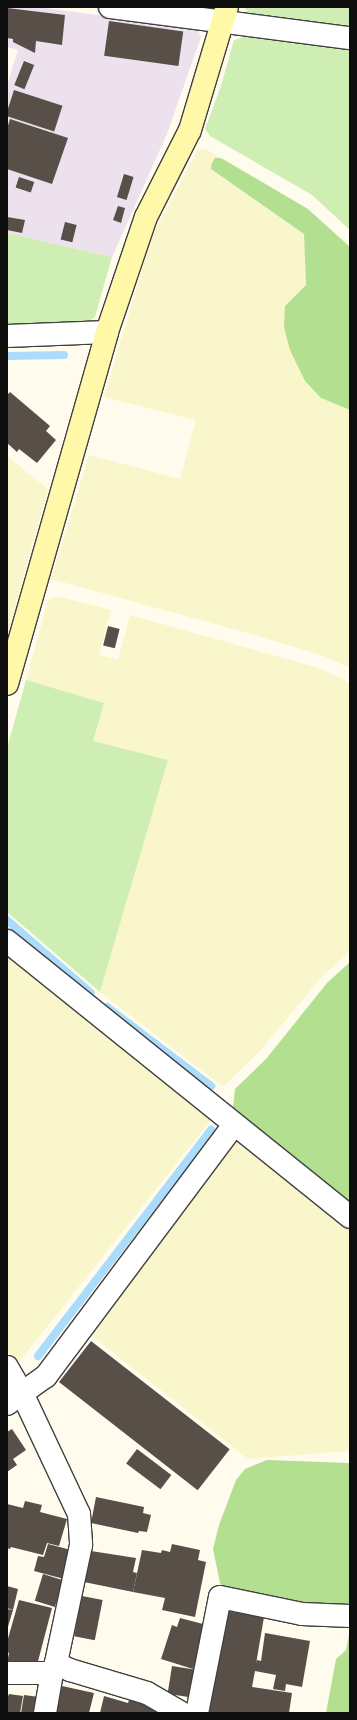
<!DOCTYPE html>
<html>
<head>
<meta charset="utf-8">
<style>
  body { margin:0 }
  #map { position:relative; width:357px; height:1720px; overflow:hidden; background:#fffcee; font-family:"IBM Plex Serif",serif }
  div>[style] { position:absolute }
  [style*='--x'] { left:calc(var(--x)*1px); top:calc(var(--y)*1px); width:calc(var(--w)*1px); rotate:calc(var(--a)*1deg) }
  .industrial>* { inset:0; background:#ece1ed }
  .farmland>* { inset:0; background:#f8f6ca }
  .green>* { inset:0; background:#cfeeb3 }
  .forest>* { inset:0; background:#b2e090 }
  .stream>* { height:8px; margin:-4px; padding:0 4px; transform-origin:4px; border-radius:4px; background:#acdcfc }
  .building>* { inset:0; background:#574f48; transform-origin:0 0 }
  .roads { filter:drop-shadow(1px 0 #404040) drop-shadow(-1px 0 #404040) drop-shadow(0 1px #404040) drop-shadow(0 -1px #404040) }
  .street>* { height:22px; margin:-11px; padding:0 11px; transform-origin:11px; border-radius:11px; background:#fff }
  .secondary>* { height:22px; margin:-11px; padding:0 11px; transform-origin:11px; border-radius:11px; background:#fff8a9 }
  span { translate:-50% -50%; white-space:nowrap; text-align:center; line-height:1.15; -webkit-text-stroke:4px #fff; paint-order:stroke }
  .frame { position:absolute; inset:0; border:8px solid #0d0d0d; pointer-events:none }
</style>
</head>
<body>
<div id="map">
  <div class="industrial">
    <div style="clip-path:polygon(7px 7px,36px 7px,197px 28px,201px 37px,167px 134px,112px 257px,7px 233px,7px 85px,18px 50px,7px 47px)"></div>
  </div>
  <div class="farmland">
    <div style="clip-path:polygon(198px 149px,205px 149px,221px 158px,215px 158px,212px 170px,304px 234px,306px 285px,285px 306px,321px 398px,350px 410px,350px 668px,321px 655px,244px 632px,51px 579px,89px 455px,180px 479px,196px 420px,104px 397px,153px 234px)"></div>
    <div style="clip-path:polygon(7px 456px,48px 489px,7px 636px)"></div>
    <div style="clip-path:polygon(57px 596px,111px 610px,99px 655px,118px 660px,130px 615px,319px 668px,350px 683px,350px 951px,321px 978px,259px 1052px,223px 1087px,100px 992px,168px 760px,92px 741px,104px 703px,26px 680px,48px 600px)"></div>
    <div style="clip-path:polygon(7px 957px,211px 1120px,15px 1367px,7px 1350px)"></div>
    <div style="clip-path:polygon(237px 1142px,350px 1231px,350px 1451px,248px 1459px,87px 1332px,232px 1143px)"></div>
  </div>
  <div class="green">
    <div style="clip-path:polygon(244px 7px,350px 7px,350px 28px,251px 16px)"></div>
    <div style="clip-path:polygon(245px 37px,350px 50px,350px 230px,312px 195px,210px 136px,205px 129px,221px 86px,234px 40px)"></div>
    <div style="clip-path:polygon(7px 233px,112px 257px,95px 317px,85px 324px,7px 325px)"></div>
    <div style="clip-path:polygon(26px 680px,104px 703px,93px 741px,168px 760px,100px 992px,7px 912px,7px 748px)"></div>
  </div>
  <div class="forest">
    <div style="clip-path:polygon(215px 158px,221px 158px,308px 209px,350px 247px,350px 410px,321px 398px,305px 381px,290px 350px,284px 327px,285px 306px,306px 285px,304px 234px,211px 169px,212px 163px)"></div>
    <div style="clip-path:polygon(350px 962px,350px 1203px,233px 1107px,235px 1089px,266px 1059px,327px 983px)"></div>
    <div style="clip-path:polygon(267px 1460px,350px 1463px,350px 1607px,308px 1605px,226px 1591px,220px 1583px,213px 1549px,219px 1525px,236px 1480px,245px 1469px)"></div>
    <div style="clip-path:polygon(350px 1630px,350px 1713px,326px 1713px,336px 1659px,346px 1650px)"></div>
  </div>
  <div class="stream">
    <div style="--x:7;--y:356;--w:57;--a:-1"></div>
    <div style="--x:7;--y:920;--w:111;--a:41"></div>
    <div style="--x:107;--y:1007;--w:131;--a:37.2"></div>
    <div style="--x:38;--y:1356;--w:285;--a:-52.6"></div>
  </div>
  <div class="building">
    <div style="clip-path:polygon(7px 8px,65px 15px,62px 45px,36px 41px,35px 53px,13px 42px,13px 39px,7px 38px)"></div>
    <div style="left:109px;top:21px;width:75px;height:35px;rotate:8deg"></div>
    <div style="left:24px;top:61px;width:11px;height:26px;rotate:22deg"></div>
    <div style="left:14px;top:90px;width:51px;height:27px;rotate:18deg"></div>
    <div style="clip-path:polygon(10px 119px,68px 138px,52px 184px,7px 169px,7px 129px)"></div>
    <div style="left:124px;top:174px;width:10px;height:24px;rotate:17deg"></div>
    <div style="left:19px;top:177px;width:16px;height:11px;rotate:18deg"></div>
    <div style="clip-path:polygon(118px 206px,125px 208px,121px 223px,113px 220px)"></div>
    <div style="clip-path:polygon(7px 217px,25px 220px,22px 233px,7px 230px)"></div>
    <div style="left:65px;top:222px;width:12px;height:18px;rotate:14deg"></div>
    <div style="clip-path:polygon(10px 392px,50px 426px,46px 431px,56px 440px,37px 463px,19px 449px,17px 452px,7px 443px,7px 395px)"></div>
    <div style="left:108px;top:626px;width:12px;height:20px;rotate:14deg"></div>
    <div style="left:91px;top:1341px;width:176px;height:52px;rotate:38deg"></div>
    <div style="clip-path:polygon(12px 1429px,26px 1450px,13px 1459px,17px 1465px,7px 1472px,7px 1432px)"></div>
    <div style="left:137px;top:1449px;width:43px;height:18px;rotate:37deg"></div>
    <div style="clip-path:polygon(96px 1497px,144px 1507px,143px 1513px,151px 1515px,147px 1532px,139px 1531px,138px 1533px,91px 1523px)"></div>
    <div style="clip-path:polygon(25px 1501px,42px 1505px,40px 1512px,67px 1519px,59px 1546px,47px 1543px,43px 1555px,11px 1547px,10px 1549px,7px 1548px,7px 1504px,23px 1508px)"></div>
    <div style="clip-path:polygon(48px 1544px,71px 1550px,64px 1579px,34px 1571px,38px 1556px,44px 1557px)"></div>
    <div style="clip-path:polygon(172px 1544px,200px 1550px,198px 1560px,206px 1562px,195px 1617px,162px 1610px,165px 1598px,133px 1592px,142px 1550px,161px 1553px,162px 1550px,170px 1552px)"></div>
    <div style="clip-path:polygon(91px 1551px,136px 1558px,133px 1572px,137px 1573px,133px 1592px,84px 1582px)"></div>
    <div style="left:43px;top:1574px;width:21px;height:28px;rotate:17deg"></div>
    <div style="clip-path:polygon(7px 1586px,18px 1589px,13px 1610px,7px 1608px)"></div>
    <div style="left:82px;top:1596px;width:21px;height:41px;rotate:11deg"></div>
    <div style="clip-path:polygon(19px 1600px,52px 1608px,37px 1665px,7px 1663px,9px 1653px,7px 1652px,7px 1642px)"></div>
    <div style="clip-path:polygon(7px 1609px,13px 1610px,7px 1630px)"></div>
    <div style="clip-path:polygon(226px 1611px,264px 1617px,256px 1664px,257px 1660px,261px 1661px,265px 1633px,310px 1641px,302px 1687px,286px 1684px,285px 1691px,273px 1689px,276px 1675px,255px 1671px,252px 1687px,292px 1693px,289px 1713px,209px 1713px)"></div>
    <div style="clip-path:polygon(180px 1618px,203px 1624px,201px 1630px,204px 1632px,193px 1669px,161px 1659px,172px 1625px,177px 1627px)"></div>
    <div style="left:172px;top:1666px;width:24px;height:28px;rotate:9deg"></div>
    <div style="clip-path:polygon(62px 1686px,94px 1693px,89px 1713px,56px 1713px)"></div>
    <div style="clip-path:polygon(9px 1694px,23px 1696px,20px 1713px,7px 1713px,7px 1699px)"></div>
    <div style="clip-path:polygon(24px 1695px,39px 1697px,36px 1713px,21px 1713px)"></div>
    <div style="clip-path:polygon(104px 1696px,128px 1703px,129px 1700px,162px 1708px,161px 1713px,100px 1713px)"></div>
  </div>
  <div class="roads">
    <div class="street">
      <div style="--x:110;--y:7;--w:242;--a:7.4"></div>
      <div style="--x:7;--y:336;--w:100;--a:-2.3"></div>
      <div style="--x:7;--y:941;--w:440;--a:38.8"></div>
      <div style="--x:7;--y:1367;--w:30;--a:60"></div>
      <div style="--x:22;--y:1393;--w:134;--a:64.8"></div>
      <div style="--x:79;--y:1514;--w:31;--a:86"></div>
      <div style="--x:81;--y:1545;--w:121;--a:102"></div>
      <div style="--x:56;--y:1663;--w:11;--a:112"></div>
      <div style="--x:52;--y:1673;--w:41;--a:99.9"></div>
      <div style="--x:7;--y:1404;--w:48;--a:-35.7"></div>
      <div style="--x:46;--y:1376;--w:314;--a:-53.2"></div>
      <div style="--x:56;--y:1663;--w:16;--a:27"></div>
      <div style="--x:70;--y:1670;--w:80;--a:16.6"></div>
      <div style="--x:147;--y:1693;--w:39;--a:30"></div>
      <div style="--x:7;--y:1673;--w:45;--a:0"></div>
      <div style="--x:195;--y:1713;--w:2;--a:0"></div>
      <div style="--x:197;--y:1713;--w:118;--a:-78.8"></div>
      <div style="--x:220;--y:1597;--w:84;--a:11.7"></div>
      <div style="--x:302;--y:1614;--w:48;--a:2.4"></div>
    </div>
    <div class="secondary">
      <div style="--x:7;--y:684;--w:366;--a:-74.1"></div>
      <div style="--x:107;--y:332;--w:121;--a:-71.3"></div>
      <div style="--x:146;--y:217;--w:97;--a:-63.2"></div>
      <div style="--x:190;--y:130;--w:128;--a:-73.3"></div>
    </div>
  </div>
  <div class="frame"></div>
</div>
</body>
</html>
